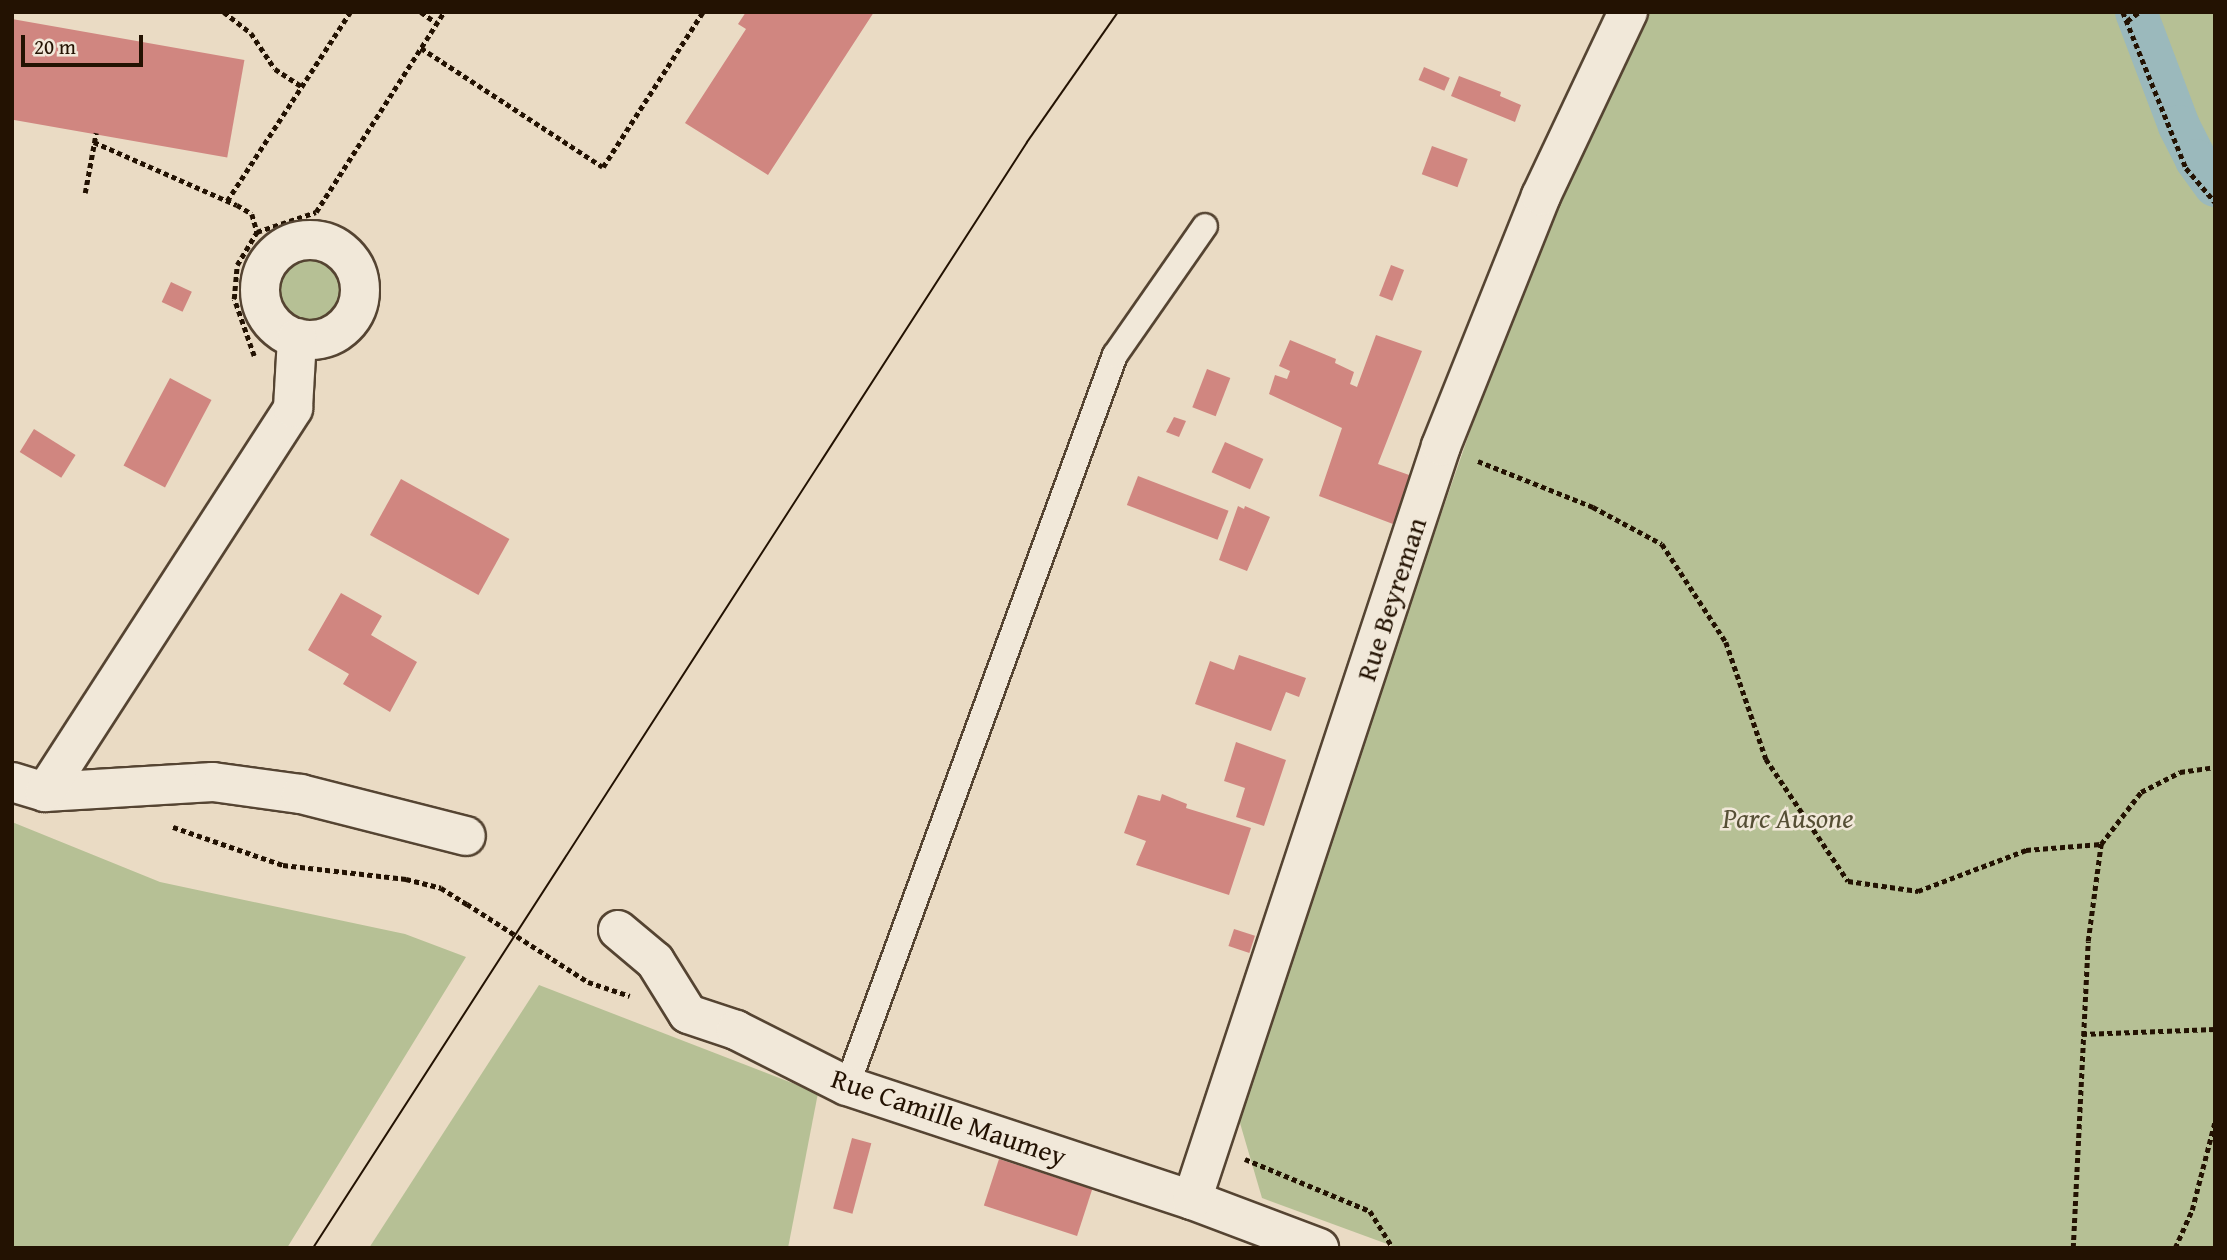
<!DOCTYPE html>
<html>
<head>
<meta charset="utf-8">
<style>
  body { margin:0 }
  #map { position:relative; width:2227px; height:1260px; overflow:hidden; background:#eadbc4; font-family:"Gentium Book Plus",serif }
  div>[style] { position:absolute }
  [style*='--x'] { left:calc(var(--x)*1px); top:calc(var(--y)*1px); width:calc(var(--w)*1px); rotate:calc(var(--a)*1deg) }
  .green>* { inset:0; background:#b6c095 }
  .round { border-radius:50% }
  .canal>* { height:42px; margin:-21px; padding:0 21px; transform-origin:21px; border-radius:21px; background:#9bb9bc }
  .building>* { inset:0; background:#d08680; transform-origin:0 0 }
  .path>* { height:4.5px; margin-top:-2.25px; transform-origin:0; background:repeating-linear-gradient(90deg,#231202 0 5px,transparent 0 8.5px) }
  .roads { filter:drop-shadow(2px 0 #554432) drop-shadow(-2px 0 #554432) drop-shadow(0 2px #554432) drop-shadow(0 -2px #554432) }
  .service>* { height:24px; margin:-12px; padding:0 12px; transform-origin:12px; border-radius:12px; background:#f1e8d9 }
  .minor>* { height:38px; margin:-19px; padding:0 19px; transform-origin:19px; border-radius:19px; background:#f1e8d9 }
  .minor>.ring { margin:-19px; padding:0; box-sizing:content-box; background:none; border:38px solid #f1e8d9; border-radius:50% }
  .tram>* { height:2px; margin:-1px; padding:0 1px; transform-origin:1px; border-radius:1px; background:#231202 }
  .path-bridge>* { height:4.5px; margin-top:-2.25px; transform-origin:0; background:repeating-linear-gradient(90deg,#231202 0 5px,transparent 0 8.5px) }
  span { translate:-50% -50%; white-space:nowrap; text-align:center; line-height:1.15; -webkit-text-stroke:5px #f1e8d9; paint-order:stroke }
  .street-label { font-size:28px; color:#231202 }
  .park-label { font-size:28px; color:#564f35; font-style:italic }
  .frame { position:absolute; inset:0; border:14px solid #231202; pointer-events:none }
  .scale { position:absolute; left:21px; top:35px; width:122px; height:32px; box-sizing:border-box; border:4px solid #231202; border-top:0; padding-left:9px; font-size:21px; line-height:24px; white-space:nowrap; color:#231202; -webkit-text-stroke:5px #f1e8d9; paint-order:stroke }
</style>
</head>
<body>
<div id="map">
  <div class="green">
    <div style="clip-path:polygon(1643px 12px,2215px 12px,2215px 1248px,1398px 1248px,1262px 1198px,1235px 1106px,1546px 213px)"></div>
    <div class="round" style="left:275px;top:255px;width:68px;height:68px"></div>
    <div style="clip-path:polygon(12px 822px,160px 882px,405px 934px,466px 957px,287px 1248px,12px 1248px)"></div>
    <div style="clip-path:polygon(539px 985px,818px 1093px,788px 1248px,369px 1248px)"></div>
  </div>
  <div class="canal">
    <div style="--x:2136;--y:12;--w:122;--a:69.3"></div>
    <div style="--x:2179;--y:126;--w:38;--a:63"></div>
    <div style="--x:2196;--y:160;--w:32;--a:54"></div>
  </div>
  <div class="building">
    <div style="clip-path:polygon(746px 12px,874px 12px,768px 175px,685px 123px,746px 29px,738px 24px)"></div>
    <div style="left:12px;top:19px;width:236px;height:99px;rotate:10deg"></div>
    <div style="left:1424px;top:67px;width:28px;height:14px;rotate:23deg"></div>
    <div style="clip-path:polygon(1459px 76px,1501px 92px,1500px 96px,1521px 105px,1515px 122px,1451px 96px)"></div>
    <div style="left:1432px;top:146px;width:38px;height:30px;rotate:20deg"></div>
    <div style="left:1391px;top:265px;width:14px;height:33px;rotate:21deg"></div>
    <div style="left:171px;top:282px;width:23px;height:22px;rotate:25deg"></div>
    <div style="clip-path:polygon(1376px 335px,1422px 351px,1378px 464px,1412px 476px,1393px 524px,1319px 496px,1342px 428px,1269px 394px,1275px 375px,1287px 379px,1290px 371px,1279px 366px,1290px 340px,1336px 359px,1335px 363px,1354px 372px,1350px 384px,1357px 387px)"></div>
    <div style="left:1207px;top:369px;width:25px;height:41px;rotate:21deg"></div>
    <div style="left:170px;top:378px;width:47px;height:99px;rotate:28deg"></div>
    <div style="clip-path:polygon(1174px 417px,1186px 421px,1179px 437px,1166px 432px)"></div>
    <div style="left:34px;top:429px;width:49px;height:27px;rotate:32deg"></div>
    <div style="left:1225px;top:442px;width:42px;height:33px;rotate:24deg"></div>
    <div style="left:1138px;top:476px;width:97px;height:31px;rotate:21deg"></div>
    <div style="left:401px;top:479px;width:124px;height:64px;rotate:29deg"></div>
    <div style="clip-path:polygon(1238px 506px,1244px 509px,1245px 506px,1270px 517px,1247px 571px,1219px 560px)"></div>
    <div style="clip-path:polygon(341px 593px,382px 616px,371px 635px,417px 662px,390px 712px,343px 684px,349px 674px,308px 650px)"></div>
    <div style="clip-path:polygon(1239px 655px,1306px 678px,1299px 697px,1286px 692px,1271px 731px,1195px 704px,1210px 661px,1234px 670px)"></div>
    <div style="clip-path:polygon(1236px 742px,1286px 760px,1264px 826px,1236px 817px,1245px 788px,1224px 781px)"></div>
    <div style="clip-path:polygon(1162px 794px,1187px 804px,1186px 808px,1251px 828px,1229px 895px,1136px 865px,1146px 841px,1124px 833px,1138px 795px,1160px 801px)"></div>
    <div style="left:1234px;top:929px;width:22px;height:18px;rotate:18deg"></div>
    <div style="left:852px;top:1138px;width:20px;height:73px;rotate:15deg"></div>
    <div style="left:999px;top:1159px;width:98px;height:49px;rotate:18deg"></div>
  </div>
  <div class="path">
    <div style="--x:224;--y:12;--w:34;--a:38"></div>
    <div style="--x:251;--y:33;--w:43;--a:56.3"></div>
    <div style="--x:275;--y:69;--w:31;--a:33"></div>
    <div style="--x:421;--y:12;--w:19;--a:35"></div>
    <div style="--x:2123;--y:12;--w:168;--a:68"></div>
    <div style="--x:2186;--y:168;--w:45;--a:49.5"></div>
    <div style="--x:2127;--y:21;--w:15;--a:-37"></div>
    <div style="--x:421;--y:48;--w:217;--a:33.2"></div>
    <div style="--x:603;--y:167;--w:184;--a:-57.2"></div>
    <div style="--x:94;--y:142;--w:156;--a:23.8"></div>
    <div style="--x:237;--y:205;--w:17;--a:31"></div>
    <div style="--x:252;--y:214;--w:19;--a:74"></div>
    <div style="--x:85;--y:193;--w:61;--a:-79.6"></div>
    <div style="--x:227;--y:201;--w:225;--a:-56.9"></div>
    <div style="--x:254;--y:356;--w:60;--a:-109.3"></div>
    <div style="--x:234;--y:299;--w:34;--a:-85"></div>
    <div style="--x:237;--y:265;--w:39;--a:-59"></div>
    <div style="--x:257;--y:232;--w:62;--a:-18.7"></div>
    <div style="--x:316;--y:212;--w:237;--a:-57.4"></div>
    <div style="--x:1478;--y:461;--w:124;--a:21.8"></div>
    <div style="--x:1593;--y:507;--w:78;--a:28.2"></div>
    <div style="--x:1662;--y:544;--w:117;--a:56.9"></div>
    <div style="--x:1726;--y:642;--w:124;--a:71.1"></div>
    <div style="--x:1766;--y:759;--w:147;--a:56.1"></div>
    <div style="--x:1848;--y:881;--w:71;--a:8.1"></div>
    <div style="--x:1918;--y:891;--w:116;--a:-20.8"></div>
    <div style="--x:2026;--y:850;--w:75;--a:-4.6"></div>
    <div style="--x:173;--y:827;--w:116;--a:19.1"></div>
    <div style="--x:283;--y:865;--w:124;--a:6.5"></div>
    <div style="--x:406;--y:879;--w:36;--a:14"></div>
    <div style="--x:441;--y:888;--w:31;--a:32"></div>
    <div style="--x:588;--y:982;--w:44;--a:18.4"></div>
    <div style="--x:2082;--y:1034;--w:133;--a:-2.2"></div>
    <div style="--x:1245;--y:1159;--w:135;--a:22.6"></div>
    <div style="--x:1370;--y:1211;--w:44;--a:58.1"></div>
    <div style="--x:2073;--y:1248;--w:307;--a:-87.2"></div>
    <div style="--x:2088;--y:941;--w:98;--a:-82.4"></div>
    <div style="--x:2101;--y:844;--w:66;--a:-52.4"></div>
    <div style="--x:2141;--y:792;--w:44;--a:-27.1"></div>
    <div style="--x:2180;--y:772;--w:35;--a:-8"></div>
    <div style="--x:2175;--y:1248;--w:42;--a:-65.9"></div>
    <div style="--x:2192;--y:1210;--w:92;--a:-75.5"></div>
  </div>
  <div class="roads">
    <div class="service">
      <div style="--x:847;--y:1086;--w:779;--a:-69.87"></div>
      <div style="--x:1115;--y:355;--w:157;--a:-55.1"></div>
    </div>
    <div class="minor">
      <div class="ring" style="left:260px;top:240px;width:62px;height:62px"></div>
      <div style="--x:12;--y:782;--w:34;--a:17"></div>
      <div style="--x:45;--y:792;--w:168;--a:-3.4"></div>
      <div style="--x:213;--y:782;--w:89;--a:7.8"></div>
      <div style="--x:301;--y:794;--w:170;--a:14.3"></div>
      <div style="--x:45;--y:792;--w:457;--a:-57.1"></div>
      <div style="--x:293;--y:408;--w:70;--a:-86.7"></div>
      <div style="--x:618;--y:930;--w:48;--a:40"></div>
      <div style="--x:655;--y:961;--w:62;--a:58.1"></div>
      <div style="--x:688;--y:1014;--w:51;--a:18.4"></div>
      <div style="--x:736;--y:1030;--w:124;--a:26.8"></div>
      <div style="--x:847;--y:1086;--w:363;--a:18.3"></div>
      <div style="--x:1192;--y:1200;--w:136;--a:20.7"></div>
      <div style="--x:1192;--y:1200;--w:794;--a:-71.72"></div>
      <div style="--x:1441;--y:446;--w:269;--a:-68.2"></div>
      <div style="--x:1541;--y:196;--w:204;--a:-64.7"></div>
    </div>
  </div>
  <div class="tram">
    <div style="--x:313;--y:1248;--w:1316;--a:-57.15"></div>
    <div style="--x:1027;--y:142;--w:159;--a:-55"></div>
  </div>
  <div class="path-bridge">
    <div style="--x:467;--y:904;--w:144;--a:32.8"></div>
  </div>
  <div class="street-label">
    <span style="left:1391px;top:599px;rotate:-72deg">Rue Beyreman</span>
    <span style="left:949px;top:1117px;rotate:19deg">Rue Camille Maumey</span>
  </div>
  <div class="park-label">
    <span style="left:1788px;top:818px">Parc Ausone</span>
  </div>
  <div class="frame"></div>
  <div class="scale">20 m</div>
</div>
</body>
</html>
